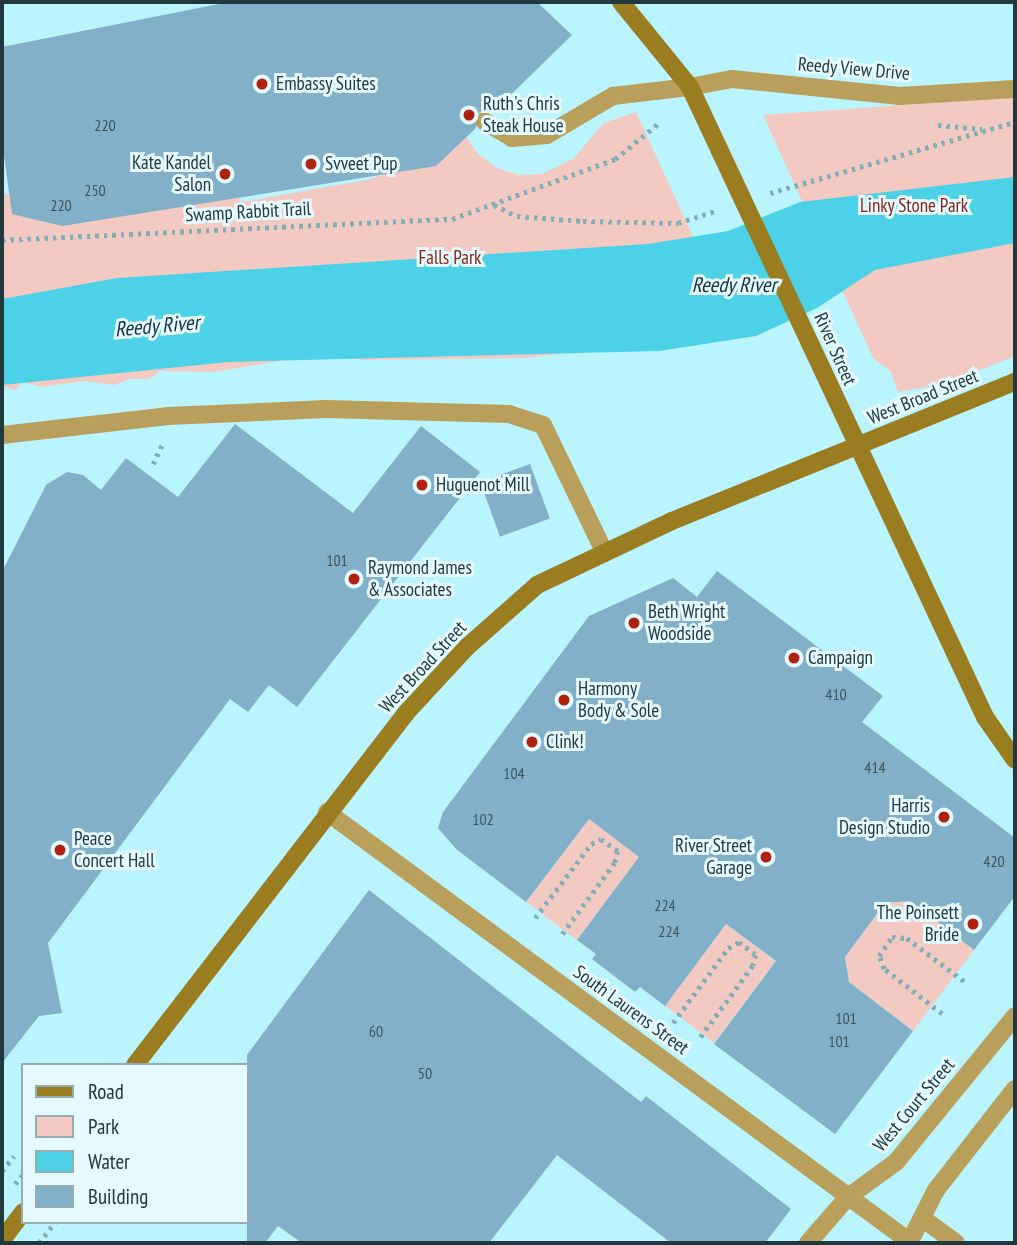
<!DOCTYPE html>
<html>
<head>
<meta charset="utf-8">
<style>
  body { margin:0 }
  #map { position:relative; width:1017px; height:1245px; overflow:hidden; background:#baf4ff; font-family:"PT Sans Narrow",sans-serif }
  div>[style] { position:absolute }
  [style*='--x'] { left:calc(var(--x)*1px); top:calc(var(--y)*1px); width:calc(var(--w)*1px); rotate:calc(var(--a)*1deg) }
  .green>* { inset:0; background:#f3cac2; transform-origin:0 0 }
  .water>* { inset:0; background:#4dd1e7 }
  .building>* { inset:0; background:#82b0c8; transform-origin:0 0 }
  .path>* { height:4.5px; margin-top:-2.25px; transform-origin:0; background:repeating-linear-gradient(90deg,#82afb7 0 3.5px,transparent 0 8.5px) }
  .lane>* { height:18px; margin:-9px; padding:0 9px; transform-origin:9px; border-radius:9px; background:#b8a05c }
  .street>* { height:18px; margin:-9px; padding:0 9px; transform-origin:9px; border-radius:9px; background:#b8a05c }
  .secondary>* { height:18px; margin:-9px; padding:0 9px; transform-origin:9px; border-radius:9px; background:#9a7d20 }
  .dots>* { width:19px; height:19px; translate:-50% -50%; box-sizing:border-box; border:4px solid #e4faff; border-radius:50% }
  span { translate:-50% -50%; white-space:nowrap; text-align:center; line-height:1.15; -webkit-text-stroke:6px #e4faff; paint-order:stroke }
  .number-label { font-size:16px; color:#39565f }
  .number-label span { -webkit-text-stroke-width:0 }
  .street-label { font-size:19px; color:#21383c }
  .poi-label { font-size:19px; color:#21383c }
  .left { translate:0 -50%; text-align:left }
  .right { translate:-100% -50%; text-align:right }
  .park-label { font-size:19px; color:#851e11 }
  .water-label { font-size:21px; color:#153237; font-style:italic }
  .frame { position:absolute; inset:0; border:4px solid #21383c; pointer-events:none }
  .legend { position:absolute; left:21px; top:1063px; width:228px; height:161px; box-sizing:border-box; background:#e4faff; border:2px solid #96acb1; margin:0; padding:9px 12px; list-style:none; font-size:21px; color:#21383c }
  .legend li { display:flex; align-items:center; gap:14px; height:35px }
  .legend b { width:35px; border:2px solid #96acb1 }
</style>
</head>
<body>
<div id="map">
  <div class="green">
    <div style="clip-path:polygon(1015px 97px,1015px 356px,948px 383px,898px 392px,891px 372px,873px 358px,763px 115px)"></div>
    <div style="clip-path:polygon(636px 112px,740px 339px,664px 341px,526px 358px,362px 360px,328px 353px,214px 372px,160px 371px,149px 379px,129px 379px,114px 385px,85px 381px,41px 387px,23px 382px,15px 390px,2px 386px,2px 194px,238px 188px,241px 202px,366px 180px,401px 169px,465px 135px,478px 154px,497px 168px,519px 175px,542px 174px,573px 159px,604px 123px)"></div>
    <div style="left:589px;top:819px;width:63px;height:104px;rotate:37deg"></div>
    <div style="clip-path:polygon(910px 901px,974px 950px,913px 1031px,849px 982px,845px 957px,885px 903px)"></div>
    <div style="left:726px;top:924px;width:62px;height:102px;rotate:37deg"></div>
  </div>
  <div class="water">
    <div style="clip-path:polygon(1015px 177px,1015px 243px,875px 270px,817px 308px,756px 336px,659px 351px,228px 362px,2px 385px,2px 299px,117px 278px,648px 244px,728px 231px,800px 202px)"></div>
  </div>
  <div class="building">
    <div style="clip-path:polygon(229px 2px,537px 2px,572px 35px,492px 113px,484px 110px,475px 115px,476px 128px,436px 166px,62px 226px,12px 214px,2px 140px,2px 47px)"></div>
    <div style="clip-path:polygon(235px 424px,353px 513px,421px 426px,480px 472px,297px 707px,269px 685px,248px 712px,230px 699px,48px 943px,62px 1013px,39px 1016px,2px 1063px,2px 572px,46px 485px,67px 472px,83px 475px,101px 490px,126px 458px,178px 497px)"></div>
    <div style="left:530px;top:464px;width:58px;height:53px;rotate:70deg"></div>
    <div style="clip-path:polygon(717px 571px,883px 696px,862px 722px,1015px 838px,1015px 896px,974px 950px,910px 901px,885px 903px,845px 957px,849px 982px,913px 1031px,835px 1134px,714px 1044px,776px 961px,726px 924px,665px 1006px,640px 987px,635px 992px,592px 959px,596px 954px,577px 940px,639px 857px,589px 819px,526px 902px,456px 849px,438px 828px,443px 812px,589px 616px,673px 578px,697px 597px)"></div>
    <div style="clip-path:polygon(369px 890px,641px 1102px,646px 1096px,791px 1209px,765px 1243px,671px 1243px,557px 1155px,489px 1243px,302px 1243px,278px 1226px,265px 1243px,247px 1243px,247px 1055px)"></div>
  </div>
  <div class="path">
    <div style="--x:938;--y:125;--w:44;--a:5.2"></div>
    <div style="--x:770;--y:193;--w:255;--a:-16.2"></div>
    <div style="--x:494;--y:205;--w:25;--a:26"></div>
    <div style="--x:517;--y:216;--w:66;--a:4.3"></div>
    <div style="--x:583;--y:221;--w:95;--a:1.2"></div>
    <div style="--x:678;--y:223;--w:42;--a:-18"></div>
    <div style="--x:2;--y:240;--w:450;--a:-2.7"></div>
    <div style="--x:452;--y:219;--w:174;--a:-20.2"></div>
    <div style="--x:615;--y:159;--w:57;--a:-39.3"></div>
    <div style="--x:153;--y:464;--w:21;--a:-65"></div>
    <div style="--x:535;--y:918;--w:93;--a:-52.9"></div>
    <div style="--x:591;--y:844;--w:11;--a:-27"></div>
    <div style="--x:601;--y:839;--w:21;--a:35"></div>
    <div style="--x:618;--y:851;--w:12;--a:104"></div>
    <div style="--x:615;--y:863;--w:93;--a:126.3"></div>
    <div style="--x:942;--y:1014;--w:73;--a:-142.2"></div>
    <div style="--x:884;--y:969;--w:14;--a:-111"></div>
    <div style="--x:879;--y:956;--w:23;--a:-56"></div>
    <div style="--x:892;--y:937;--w:15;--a:4"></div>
    <div style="--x:907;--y:938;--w:73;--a:37.2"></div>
    <div style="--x:673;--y:1023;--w:93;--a:-53.7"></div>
    <div style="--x:728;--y:948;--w:13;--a:-29"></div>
    <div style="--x:739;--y:942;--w:21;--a:37"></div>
    <div style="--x:756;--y:955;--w:11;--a:105"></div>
    <div style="--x:753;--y:966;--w:93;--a:126.3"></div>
    <div style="--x:2;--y:1171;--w:19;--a:-51"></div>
    <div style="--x:15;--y:1184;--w:13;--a:-51"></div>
    <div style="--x:39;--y:1243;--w:26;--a:-53"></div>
  </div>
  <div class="lane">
    <div style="--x:484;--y:121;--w:33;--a:31"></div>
    <div style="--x:512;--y:138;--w:35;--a:-5"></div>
    <div style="--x:547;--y:135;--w:77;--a:-30.6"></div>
    <div style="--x:613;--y:96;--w:78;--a:-6.7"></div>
    <div style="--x:2;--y:435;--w:167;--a:-6.5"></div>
    <div style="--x:168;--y:416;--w:158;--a:-2.5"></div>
    <div style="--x:326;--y:409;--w:183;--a:1.6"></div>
    <div style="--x:509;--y:414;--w:36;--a:18"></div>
    <div style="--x:543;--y:425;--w:142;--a:64.2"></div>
    <div style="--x:922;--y:1218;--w:42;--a:36.3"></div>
    <div style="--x:808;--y:1243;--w:61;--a:-49"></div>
    <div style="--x:848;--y:1197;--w:59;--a:-36.1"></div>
    <div style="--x:896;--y:1162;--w:188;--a:-50.8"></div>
    <div style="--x:909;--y:1243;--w:59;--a:-63"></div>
    <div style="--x:936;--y:1190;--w:128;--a:-52"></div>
  </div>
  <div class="street">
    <div style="--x:690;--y:87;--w:43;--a:-10.8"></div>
    <div style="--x:732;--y:79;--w:169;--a:5.8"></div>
    <div style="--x:900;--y:96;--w:115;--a:-3.5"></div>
    <div style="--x:327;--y:812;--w:724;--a:36.41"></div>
  </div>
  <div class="secondary">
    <div style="--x:621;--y:2;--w:109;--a:50.9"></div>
    <div style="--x:690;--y:87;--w:696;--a:64.91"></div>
    <div style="--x:985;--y:717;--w:52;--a:55.1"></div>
    <div style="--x:135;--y:1065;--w:444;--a:-52.4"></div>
    <div style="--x:406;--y:713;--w:90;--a:-47.3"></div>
    <div style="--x:467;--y:647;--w:94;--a:-41.5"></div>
    <div style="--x:537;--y:585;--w:149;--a:-25.4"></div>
    <div style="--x:672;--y:521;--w:370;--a:-22.1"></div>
    <div style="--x:2;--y:1240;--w:35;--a:-53"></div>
  </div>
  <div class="dots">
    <div style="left:262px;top:84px;background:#b02110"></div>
    <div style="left:469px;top:115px;background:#b02110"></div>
    <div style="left:311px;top:164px;background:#b02110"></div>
    <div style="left:225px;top:174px;background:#b02110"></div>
    <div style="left:422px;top:485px;background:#b02110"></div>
    <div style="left:354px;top:579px;background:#b02110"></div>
    <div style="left:634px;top:623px;background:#b02110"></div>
    <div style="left:794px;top:658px;background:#b02110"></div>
    <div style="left:564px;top:700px;background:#b02110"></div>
    <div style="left:532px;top:742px;background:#b02110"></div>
    <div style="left:944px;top:817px;background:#b02110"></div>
    <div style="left:60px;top:850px;background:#b02110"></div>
    <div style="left:766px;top:857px;background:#b02110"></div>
    <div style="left:973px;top:924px;background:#b02110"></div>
  </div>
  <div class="number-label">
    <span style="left:105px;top:125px">220</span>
    <span style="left:95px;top:190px">250</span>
    <span style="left:61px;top:205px">220</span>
    <span style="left:337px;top:560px">101</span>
    <span style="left:836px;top:694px">410</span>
    <span style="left:875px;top:767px">414</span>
    <span style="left:514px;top:773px">104</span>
    <span style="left:483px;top:819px">102</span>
    <span style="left:994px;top:861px">420</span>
    <span style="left:665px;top:905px">224</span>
    <span style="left:669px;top:931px">224</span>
    <span style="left:846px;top:1018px">101</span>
    <span style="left:376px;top:1031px">60</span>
    <span style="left:839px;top:1041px">101</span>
    <span style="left:425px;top:1073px">50</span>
  </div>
  <div class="street-label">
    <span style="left:854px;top:69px;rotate:5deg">Reedy View Drive</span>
    <span style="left:248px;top:212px;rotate:-3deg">Swamp Rabbit Trail</span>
    <span style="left:835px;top:349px;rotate:66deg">River Street</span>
    <span style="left:923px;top:397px;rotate:-22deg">West Broad Street</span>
    <span style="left:423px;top:667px;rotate:-47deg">West Broad Street</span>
    <span style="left:631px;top:1010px;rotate:36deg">South Laurens Street</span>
    <span style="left:914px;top:1105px;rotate:-50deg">West Court Street</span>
  </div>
  <div class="poi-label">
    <span class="left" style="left:276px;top:84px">Embassy Suites</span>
    <span class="left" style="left:483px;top:115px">Ruth's Chris<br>Steak House</span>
    <span class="right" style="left:211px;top:174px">Kate Kandel<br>Salon</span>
    <span class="left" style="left:325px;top:164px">Svveet Pup</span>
    <span class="left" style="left:436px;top:485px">Huguenot Mill</span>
    <span class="left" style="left:368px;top:579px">Raymond James<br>&amp; Associates</span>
    <span class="left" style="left:648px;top:623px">Beth Wright<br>Woodside</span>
    <span class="left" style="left:808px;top:658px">Campaign</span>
    <span class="left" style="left:578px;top:700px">Harmony<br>Body &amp; Sole</span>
    <span class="left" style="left:546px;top:742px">Clink!</span>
    <span class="right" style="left:930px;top:817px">Harris<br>Design Studio</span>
    <span class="left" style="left:74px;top:850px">Peace<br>Concert Hall</span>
    <span class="right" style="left:752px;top:857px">River Street<br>Garage</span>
    <span class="right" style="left:959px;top:924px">The Poinsett<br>Bride</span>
  </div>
  <div class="park-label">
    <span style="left:914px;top:206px">Linky Stone Park</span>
    <span style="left:450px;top:258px">Falls Park</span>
  </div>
  <div class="water-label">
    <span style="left:734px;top:285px">Reedy River</span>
    <span style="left:157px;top:326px;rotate:-5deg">Reedy River</span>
  </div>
  <div class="frame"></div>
  <ul class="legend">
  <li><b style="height:9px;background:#9a7d20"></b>Road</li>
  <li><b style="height:19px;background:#f3cac2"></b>Park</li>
  <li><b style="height:19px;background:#4dd1e7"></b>Water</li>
  <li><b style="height:19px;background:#82b0c8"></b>Building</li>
  </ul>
</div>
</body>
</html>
